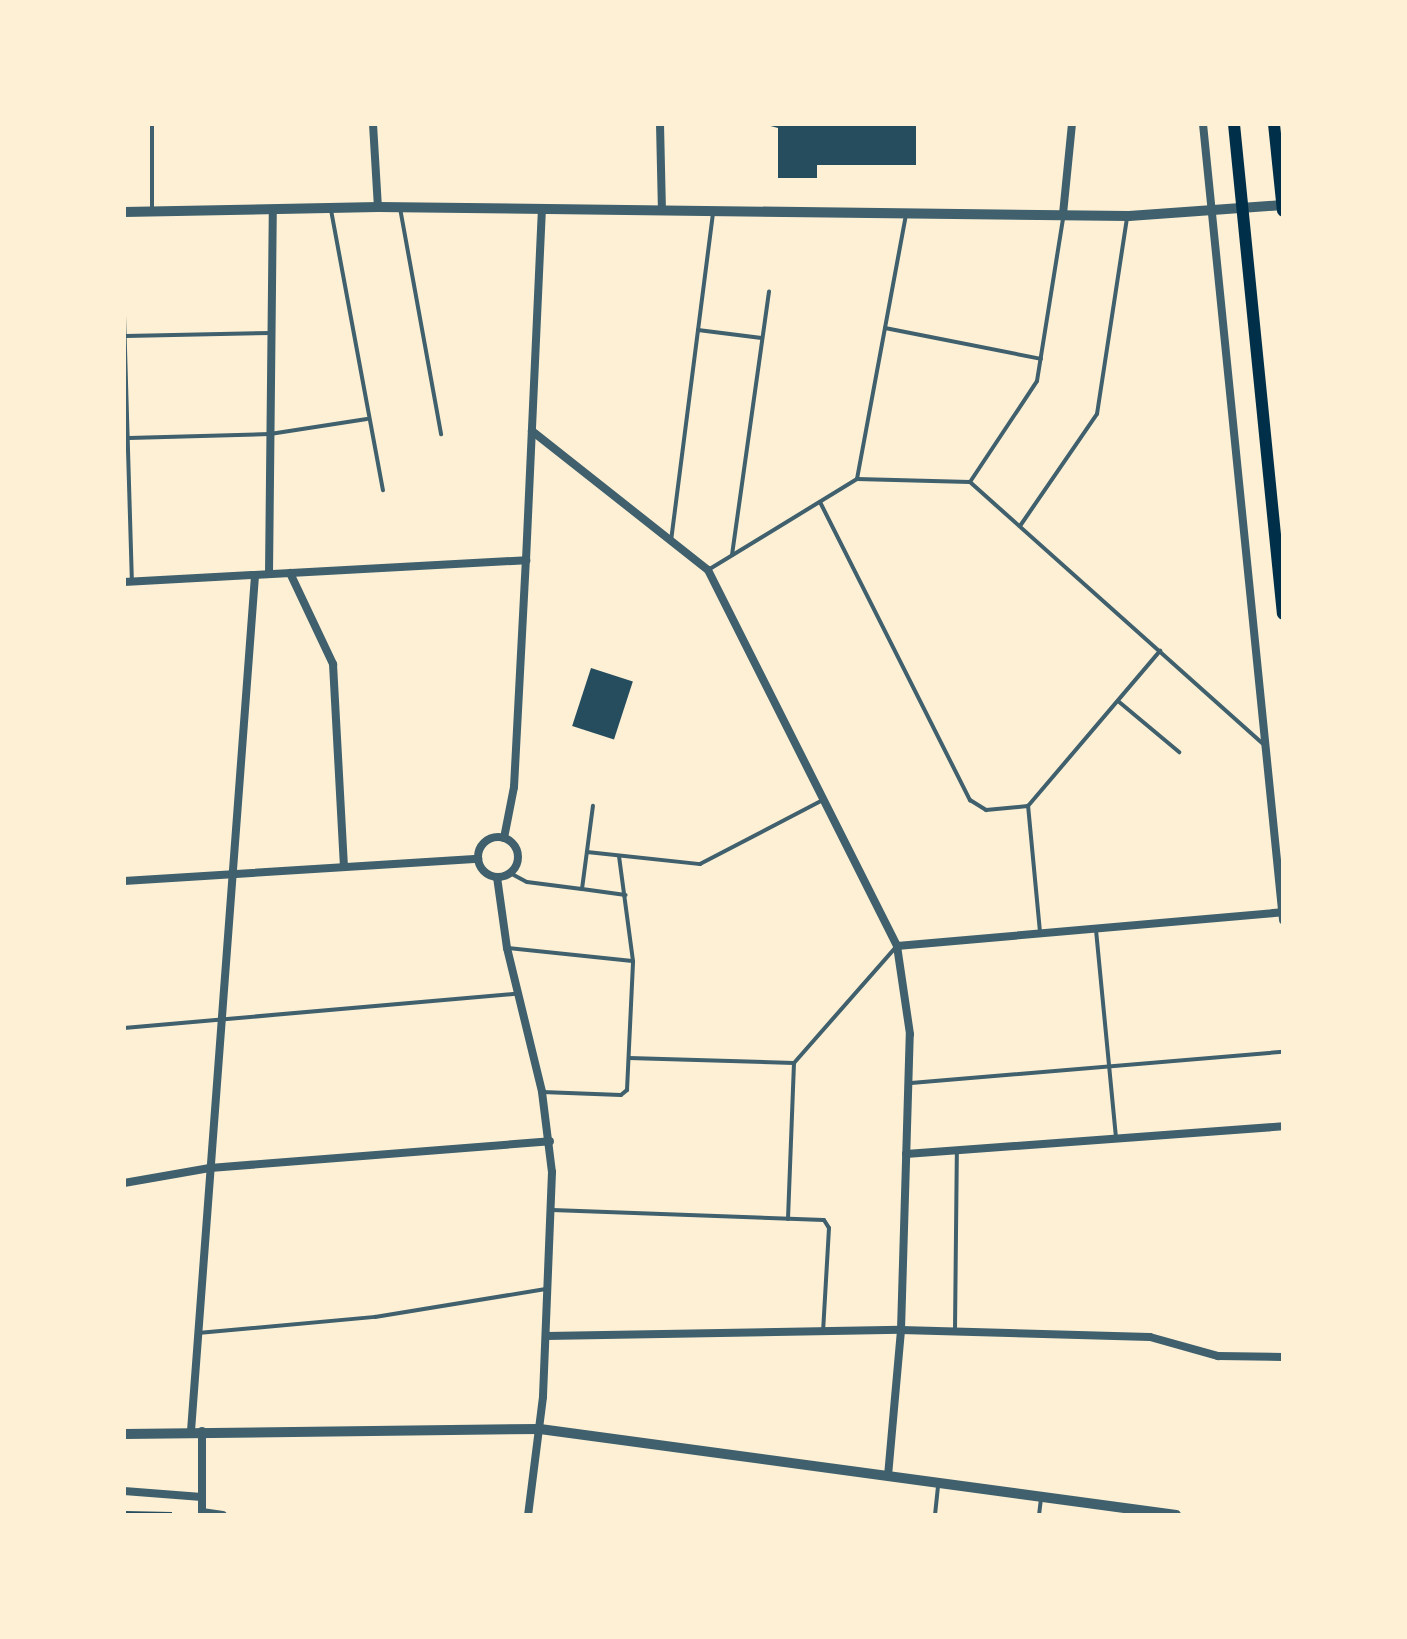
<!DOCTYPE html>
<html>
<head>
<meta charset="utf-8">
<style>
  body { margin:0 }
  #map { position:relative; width:1407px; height:1639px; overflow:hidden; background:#fdf0d5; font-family:Rubik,sans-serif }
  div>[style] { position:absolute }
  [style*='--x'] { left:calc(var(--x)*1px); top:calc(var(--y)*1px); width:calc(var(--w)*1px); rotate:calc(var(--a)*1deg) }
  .building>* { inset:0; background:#264d5e; transform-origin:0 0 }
  .service>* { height:4px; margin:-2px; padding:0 2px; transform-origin:2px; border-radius:2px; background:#3f606c }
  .minor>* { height:8px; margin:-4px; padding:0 4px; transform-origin:4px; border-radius:4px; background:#3f606c }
  .minor>.ring { margin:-4px; padding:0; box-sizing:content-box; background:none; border:8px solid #3f606c; border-radius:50% }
  .tertiary>* { height:10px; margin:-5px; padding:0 5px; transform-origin:5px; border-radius:5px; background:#3f606c }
  .trunk>* { height:12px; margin:-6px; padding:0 6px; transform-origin:6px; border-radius:6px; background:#003049 }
  span { translate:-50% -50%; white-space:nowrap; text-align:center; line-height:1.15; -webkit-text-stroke:6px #fdf0d5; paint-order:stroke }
  .frame { position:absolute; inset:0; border:126px solid #fdf0d5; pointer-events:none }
</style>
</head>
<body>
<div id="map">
  <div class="building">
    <div style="clip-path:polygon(763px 124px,916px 124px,916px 165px,817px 165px,817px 178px,778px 178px,778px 128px)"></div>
    <div style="left:591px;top:668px;width:44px;height:61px;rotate:18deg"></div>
    <div style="clip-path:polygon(124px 1511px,172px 1512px,172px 1515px,124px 1515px)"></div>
  </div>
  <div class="service">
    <div style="--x:152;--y:124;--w:86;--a:90"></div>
    <div style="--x:400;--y:208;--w:230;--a:79.7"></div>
    <div style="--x:331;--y:210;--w:285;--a:79.5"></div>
    <div style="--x:124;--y:315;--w:264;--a:88.3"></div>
    <div style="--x:885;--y:328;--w:159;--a:11.2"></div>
    <div style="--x:698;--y:330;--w:64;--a:7.1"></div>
    <div style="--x:126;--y:336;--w:146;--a:-1.2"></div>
    <div style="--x:129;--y:438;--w:141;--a:-1.6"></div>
    <div style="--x:270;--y:434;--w:98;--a:-8.8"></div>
    <div style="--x:857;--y:479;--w:269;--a:-79.5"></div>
    <div style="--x:970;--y:482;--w:121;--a:-56.4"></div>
    <div style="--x:1037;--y:381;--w:165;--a:-80.9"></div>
    <div style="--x:820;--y:502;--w:334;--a:63.3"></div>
    <div style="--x:970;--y:800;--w:19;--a:32"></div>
    <div style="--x:986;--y:810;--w:42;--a:-5.4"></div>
    <div style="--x:1020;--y:526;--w:136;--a:-55.5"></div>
    <div style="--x:1097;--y:414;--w:198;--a:-81.3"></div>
    <div style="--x:671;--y:541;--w:331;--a:-82.7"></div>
    <div style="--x:732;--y:555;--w:266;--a:-82"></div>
    <div style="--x:708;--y:570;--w:175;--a:-31.4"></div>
    <div style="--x:857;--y:479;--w:113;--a:1.5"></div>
    <div style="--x:970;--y:482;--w:394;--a:41.8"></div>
    <div style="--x:1118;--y:701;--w:80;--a:39.9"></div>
    <div style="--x:587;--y:852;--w:114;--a:6.1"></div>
    <div style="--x:700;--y:864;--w:139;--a:-27.5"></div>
    <div style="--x:510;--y:873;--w:19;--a:28"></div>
    <div style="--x:527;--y:882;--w:55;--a:7.3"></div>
    <div style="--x:582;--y:889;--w:84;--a:-82.5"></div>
    <div style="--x:582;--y:889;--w:44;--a:7.8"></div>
    <div style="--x:1096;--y:930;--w:207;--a:84.5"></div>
    <div style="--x:1040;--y:932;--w:127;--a:-95.4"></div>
    <div style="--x:1028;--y:806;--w:204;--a:-49.6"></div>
    <div style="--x:507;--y:948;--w:126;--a:5.9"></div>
    <div style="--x:124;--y:1028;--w:393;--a:-5"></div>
    <div style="--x:629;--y:1058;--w:165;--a:1.7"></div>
    <div style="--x:794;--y:1063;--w:153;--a:-48.7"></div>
    <div style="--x:911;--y:1083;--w:373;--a:-4.8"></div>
    <div style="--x:542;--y:1092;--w:79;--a:2.2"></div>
    <div style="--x:621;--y:1095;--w:8;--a:-40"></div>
    <div style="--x:627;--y:1090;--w:129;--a:-87.3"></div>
    <div style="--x:633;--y:961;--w:106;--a:-97.6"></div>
    <div style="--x:552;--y:1210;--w:272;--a:2.1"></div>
    <div style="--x:824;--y:1220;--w:9;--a:58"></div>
    <div style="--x:829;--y:1228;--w:103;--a:93.3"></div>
    <div style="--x:788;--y:1219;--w:156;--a:-87.8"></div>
    <div style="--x:955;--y:1329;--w:178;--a:-89.4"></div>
    <div style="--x:198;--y:1333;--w:178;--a:-5.2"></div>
    <div style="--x:375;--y:1317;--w:173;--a:-9.3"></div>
    <div style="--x:935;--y:1515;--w:30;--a:-84"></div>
    <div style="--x:1039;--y:1515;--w:16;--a:-83"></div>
  </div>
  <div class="minor">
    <div style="--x:373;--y:124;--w:83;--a:86.6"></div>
    <div style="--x:660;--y:124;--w:86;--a:88.7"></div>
    <div style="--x:1203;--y:124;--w:800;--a:84.26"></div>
    <div style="--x:1063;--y:214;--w:90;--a:-84.3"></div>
    <div style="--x:532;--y:431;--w:224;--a:38.3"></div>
    <div style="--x:708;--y:570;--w:421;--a:63.3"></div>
    <div style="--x:897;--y:946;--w:386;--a:-5"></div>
    <div style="--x:290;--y:573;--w:101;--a:64.7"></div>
    <div style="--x:333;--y:664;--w:203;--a:86.9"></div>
    <div style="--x:269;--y:574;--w:365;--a:-89.4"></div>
    <div style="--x:124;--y:582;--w:403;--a:-3.1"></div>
    <div style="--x:526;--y:560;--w:351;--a:-87.4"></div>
    <div class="ring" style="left:478px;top:837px;width:32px;height:32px"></div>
    <div style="--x:504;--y:838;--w:52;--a:-78.9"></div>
    <div style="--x:514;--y:787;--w:227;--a:-87"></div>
    <div style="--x:497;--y:877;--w:72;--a:82"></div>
    <div style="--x:507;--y:948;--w:148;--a:76.3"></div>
    <div style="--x:542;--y:1092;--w:81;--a:82.9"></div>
    <div style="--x:552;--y:1172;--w:225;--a:92.3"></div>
    <div style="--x:543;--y:1397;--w:119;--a:97.2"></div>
    <div style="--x:124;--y:881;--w:355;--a:-3.6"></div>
    <div style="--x:906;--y:1154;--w:378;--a:-4.2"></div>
    <div style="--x:124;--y:1183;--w:87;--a:-9.9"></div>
    <div style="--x:210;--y:1168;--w:341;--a:-4.5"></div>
    <div style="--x:546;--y:1336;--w:355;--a:-1"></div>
    <div style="--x:901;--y:1330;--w:249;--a:1.6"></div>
    <div style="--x:1150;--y:1337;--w:71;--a:15.6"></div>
    <div style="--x:1218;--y:1356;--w:65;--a:0.9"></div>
    <div style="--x:191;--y:1431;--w:858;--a:-85.72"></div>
    <div style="--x:888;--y:1476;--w:147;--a:-84.9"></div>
    <div style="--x:901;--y:1330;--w:296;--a:-88.3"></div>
    <div style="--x:910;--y:1034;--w:89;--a:-98.4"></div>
    <div style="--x:124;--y:1491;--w:78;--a:4.4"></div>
    <div style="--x:202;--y:1512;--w:21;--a:8"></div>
    <div style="--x:202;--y:1515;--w:84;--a:-90"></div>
  </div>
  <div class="tertiary">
    <div style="--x:124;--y:212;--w:254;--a:-1.1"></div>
    <div style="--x:378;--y:207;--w:751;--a:0.69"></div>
    <div style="--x:1129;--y:216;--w:154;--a:-4.1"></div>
    <div style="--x:124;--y:1434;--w:416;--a:-0.7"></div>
    <div style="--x:540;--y:1429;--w:642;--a:7.7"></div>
  </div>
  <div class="trunk">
    <div style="--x:1234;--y:124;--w:492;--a:84.3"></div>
    <div style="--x:1274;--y:124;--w:87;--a:84.1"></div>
  </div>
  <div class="frame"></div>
</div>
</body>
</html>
